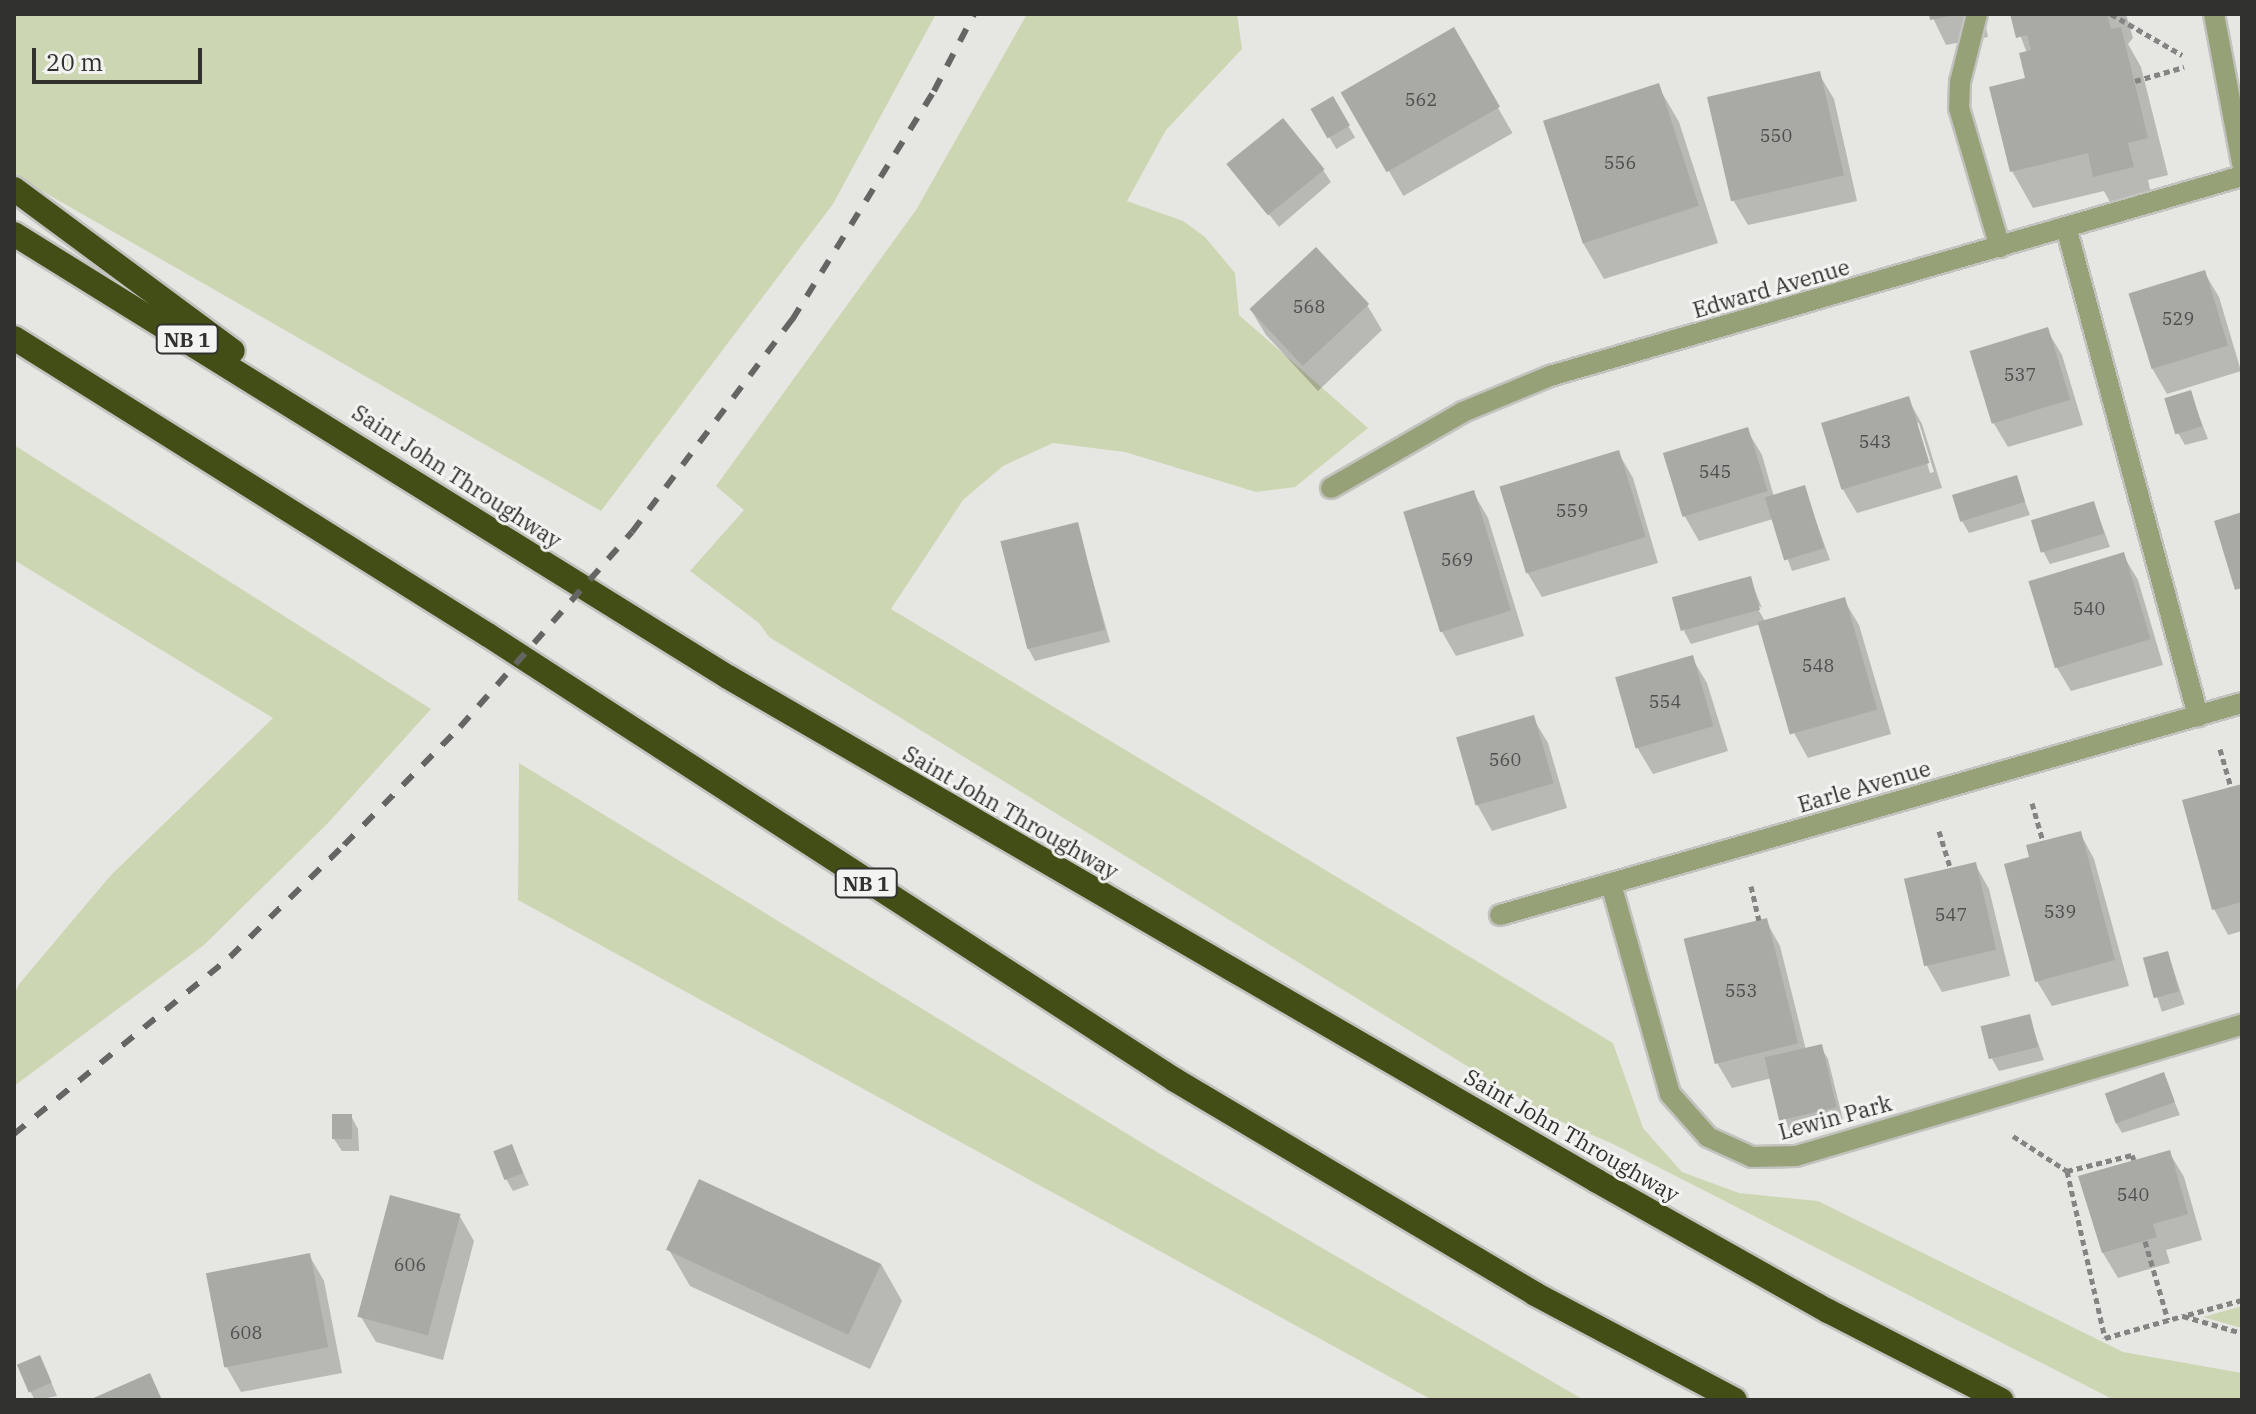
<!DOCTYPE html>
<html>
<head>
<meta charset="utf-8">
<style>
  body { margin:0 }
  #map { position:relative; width:2256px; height:1414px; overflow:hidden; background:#e6e7e3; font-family:"IBM Plex Serif",serif }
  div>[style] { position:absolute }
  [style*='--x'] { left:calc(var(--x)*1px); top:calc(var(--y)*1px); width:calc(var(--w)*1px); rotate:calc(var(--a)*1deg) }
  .green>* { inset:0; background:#cdd6b3 }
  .shadow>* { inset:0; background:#0003; transform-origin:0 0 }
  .building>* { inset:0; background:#a9aaa6; transform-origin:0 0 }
  .path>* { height:5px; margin-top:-2.5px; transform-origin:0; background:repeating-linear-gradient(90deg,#848583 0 6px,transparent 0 10px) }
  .roads { filter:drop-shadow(2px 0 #c2c3bf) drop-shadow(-2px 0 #c2c3bf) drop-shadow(0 2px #c2c3bf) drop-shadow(0 -2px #c2c3bf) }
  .minor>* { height:20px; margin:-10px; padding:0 10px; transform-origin:10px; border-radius:10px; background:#96a177 }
  .highway>* { height:24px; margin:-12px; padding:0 12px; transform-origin:12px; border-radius:12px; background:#434e16 }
  .rail>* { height:6px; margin-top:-3px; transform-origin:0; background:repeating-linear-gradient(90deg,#656663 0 14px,transparent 0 28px) }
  span { translate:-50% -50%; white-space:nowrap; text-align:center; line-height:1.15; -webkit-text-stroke:6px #f3f4f1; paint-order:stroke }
  .number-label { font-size:18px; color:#4f504e }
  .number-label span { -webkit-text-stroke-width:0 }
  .shield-label span { padding:2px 6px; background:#f3f4f1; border:2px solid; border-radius:6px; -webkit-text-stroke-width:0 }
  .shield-label { font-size:20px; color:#313230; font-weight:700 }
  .street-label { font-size:22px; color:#313230 }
  .frame { position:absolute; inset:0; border:16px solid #313230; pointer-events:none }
  .scale { position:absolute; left:32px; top:48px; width:170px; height:36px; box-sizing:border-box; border:4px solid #313230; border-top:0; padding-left:10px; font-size:24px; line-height:28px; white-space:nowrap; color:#313230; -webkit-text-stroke:6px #f3f4f1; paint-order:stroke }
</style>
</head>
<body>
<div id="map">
  <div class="green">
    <div style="clip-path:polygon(14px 14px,936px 14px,833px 204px,601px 511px,14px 175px)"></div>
    <div style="clip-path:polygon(1027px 14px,1237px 14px,1242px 49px,1166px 130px,1127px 201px,1183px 221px,1205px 237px,1235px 273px,1239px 315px,1368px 428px,1295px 487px,1256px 492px,1125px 452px,1053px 443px,1003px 466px,963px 500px,891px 609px,1613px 1043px,1643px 1128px,1682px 1172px,1739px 1193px,1818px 1201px,2123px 1352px,2242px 1373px,2242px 1400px,2114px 1400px,1611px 1143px,1550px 1117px,769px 637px,759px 623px,690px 571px,744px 510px,716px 486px,916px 210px)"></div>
    <div style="clip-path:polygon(14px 445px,431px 709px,328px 823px,204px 945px,14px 1086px,14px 995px,19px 984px,111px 875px,273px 718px,14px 560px)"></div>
    <div style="clip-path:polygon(519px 763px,1162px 1155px,1584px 1400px,1432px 1400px,518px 900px)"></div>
    <div style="clip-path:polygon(2242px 1306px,2242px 1328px,2203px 1317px)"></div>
  </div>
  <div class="shadow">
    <div style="clip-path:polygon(1931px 14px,1983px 14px,1988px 37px,1946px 45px)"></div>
    <div style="clip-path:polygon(2012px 14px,2126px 14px,2133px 38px,2128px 44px,2141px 67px,2168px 175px,2148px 180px,2153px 204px,2116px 213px,2104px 191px,2033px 208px,2012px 171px,2028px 80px,2027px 53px)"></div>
    <div style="left:1453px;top:30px;width:119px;height:126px;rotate:60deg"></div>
    <div style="clip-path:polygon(1819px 74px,1834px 99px,1857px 201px,1748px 225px,1733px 200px)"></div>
    <div style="clip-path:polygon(1658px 86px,1679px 122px,1718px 243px,1604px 279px,1583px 243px,1545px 122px)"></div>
    <div style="left:1332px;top:99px;width:45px;height:22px;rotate:59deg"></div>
    <div style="clip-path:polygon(1230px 165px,1323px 170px,1331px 182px,1279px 227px)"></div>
    <div style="clip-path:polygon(2204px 272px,2219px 297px,2241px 371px,2167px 394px,2152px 368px)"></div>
    <div style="clip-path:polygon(1367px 305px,1382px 330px,1318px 391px,1266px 335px,1251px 310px)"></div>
    <div style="clip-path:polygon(2047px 330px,2062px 355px,2083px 425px,2008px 447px,1993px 422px)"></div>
    <div style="clip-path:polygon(2190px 393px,2208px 439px,2185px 445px,2178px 433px)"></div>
    <div style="clip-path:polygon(evenodd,1908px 399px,1922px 424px,1942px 488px,1857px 513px,1842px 488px,1908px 399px,1915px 423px,1919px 423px,1934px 472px,1930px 473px,1915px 423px)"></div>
    <div style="clip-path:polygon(1747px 430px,1762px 455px,1774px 497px,1804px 488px,1830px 560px,1792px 571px,1773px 519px,1699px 541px,1684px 515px)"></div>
    <div style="clip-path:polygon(1618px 452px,1633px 478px,1658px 563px,1542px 597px,1527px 572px)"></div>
    <div style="clip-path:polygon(2016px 478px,2030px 515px,1969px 533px,1962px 521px)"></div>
    <div style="clip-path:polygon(1473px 492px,1488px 518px,1524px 636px,1456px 656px,1441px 630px,1406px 512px)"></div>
    <div style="clip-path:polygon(2094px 503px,2110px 547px,2050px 564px,2043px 551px)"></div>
    <div style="clip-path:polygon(1077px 524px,1110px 642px,1035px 661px,1028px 648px)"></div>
    <div style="clip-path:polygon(2123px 555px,2138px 580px,2163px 665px,2071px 691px,2056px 666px)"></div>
    <div style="clip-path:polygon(1750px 579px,1762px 608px,1754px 602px,1766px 623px,1844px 600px,1859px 625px,1891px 734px,1808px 758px,1794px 733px,1761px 624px,1691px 644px,1684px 631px)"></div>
    <div style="clip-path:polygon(1692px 658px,1707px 683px,1728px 751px,1653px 774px,1638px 749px,1618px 679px)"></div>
    <div style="clip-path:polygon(1533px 718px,1548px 743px,1567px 808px,1492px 831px,1478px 806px,1459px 739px)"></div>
    <div style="clip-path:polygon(2242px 786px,2242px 931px,2228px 935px,2214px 909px)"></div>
    <div style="clip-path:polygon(2080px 833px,2094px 859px,2129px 986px,2052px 1006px,2037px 981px,2032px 859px)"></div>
    <div style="clip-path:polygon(1975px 864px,1989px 889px,2010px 976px,1942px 992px,1927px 966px)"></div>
    <div style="clip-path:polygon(1766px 921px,1780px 946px,1806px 1050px,1821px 1047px,1828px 1059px,1843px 1120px,1790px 1133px,1772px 1078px,1732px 1088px,1717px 1063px)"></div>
    <div style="left:2168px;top:953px;width:54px;height:24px;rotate:72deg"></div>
    <div style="clip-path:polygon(2029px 1017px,2044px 1060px,1999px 1071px,1992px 1059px)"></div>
    <div style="clip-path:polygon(2163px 1074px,2180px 1115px,2122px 1133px,2115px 1121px)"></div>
    <div style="clip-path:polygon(351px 1116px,358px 1129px,359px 1151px,342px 1151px,334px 1139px)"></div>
    <div style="clip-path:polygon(511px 1146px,529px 1185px,513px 1191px,506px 1179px)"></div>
    <div style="clip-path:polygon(2169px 1152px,2184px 1177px,2202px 1240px,2166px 1250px,2170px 1263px,2118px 1278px,2103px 1253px,2081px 1178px)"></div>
    <div style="clip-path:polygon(459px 1215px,474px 1241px,443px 1360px,376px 1342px,361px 1317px)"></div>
    <div style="clip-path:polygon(669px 1250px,881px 1264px,902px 1301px,870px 1369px,690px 1286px)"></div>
    <div style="clip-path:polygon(309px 1255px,324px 1281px,342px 1373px,241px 1392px,226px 1366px)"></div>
    <div style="clip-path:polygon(46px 1370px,57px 1396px,35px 1400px,30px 1391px)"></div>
  </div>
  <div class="building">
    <div style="clip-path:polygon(1929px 14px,1955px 14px,1955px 15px,1930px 20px)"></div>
    <div style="clip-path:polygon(2010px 14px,2107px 14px,2111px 29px,2121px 27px,2148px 138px,2128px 143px,2134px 167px,2093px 177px,2088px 153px,2010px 172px,1989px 87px,2025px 78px,2019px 53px,2031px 50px,2027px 35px,2016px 38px)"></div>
    <div style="left:1454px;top:27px;width:92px;height:131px;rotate:60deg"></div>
    <div style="left:1820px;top:71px;width:107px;height:116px;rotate:77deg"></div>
    <div style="left:1659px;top:83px;width:129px;height:122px;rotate:72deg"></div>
    <div style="left:1333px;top:96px;width:34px;height:26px;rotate:60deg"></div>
    <div style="left:1283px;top:118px;width:66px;height:73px;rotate:51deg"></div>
    <div style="left:1316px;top:247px;width:78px;height:91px;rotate:47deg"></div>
    <div style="left:2205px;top:270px;width:79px;height:80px;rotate:73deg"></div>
    <div style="left:2048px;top:327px;width:76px;height:82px;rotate:73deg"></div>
    <div style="left:2191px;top:390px;width:38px;height:28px;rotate:73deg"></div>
    <div style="left:1909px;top:396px;width:70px;height:92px;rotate:73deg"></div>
    <div style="left:1748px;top:427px;width:67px;height:89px;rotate:73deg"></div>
    <div style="left:1619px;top:450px;width:91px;height:125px;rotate:73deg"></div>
    <div style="left:2017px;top:475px;width:28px;height:68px;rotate:73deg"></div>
    <div style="left:1805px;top:485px;width:66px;height:42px;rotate:73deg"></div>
    <div style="left:1474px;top:490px;width:126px;height:74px;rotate:73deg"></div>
    <div style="left:2094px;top:501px;width:34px;height:66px;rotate:73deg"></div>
    <div style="clip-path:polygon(2242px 512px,2242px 588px,2235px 590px,2214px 521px)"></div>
    <div style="left:1078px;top:522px;width:111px;height:80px;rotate:76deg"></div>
    <div style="left:2124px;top:552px;width:91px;height:100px;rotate:73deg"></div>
    <div style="left:1751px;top:576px;width:35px;height:82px;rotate:75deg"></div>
    <div style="left:1845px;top:597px;width:117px;height:91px;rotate:74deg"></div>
    <div style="left:1693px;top:655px;width:74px;height:81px;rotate:74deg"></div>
    <div style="left:1534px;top:715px;width:71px;height:81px;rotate:74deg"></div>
    <div style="clip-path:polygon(2242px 784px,2242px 902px,2212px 910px,2182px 800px)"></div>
    <div style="clip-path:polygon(2081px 831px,2115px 960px,2035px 982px,2004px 864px,2029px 857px,2026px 845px)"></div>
    <div style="left:1976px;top:862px;width:90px;height:74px;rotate:77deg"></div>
    <div style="left:1767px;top:918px;width:129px;height:86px;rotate:76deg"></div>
    <div style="left:2168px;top:951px;width:42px;height:26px;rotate:75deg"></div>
    <div style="left:2030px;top:1014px;width:34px;height:51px;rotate:76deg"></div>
    <div style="left:1822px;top:1044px;width:65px;height:59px;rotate:77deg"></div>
    <div style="left:2164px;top:1072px;width:32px;height:63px;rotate:70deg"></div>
    <div style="left:332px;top:1114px;width:20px;height:25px"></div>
    <div style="left:512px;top:1144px;width:31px;height:20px;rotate:69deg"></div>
    <div style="clip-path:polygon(2170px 1150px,2188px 1214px,2153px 1224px,2157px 1237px,2102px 1253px,2078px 1176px)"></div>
    <div style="left:699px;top:1179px;width:201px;height:78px;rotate:25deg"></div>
    <div style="left:390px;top:1195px;width:73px;height:126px;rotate:15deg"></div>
    <div style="left:310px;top:1253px;width:96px;height:106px;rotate:79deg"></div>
    <div style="left:40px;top:1355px;width:30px;height:25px;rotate:67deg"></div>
    <div style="clip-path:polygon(150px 1373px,162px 1400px,89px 1400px)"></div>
  </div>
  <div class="path">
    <div style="--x:2111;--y:14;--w:82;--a:30"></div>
    <div style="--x:2135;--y:81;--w:51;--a:-15.9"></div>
    <div style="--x:2220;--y:749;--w:40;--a:74"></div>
    <div style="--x:2032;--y:803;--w:40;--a:74"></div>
    <div style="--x:1939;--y:831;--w:39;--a:73"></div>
    <div style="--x:1751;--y:886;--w:35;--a:77"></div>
    <div style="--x:2013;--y:1136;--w:64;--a:32.9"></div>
    <div style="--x:2067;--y:1171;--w:171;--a:77.2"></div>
    <div style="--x:2105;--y:1338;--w:81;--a:-15.8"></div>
    <div style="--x:2067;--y:1171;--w:67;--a:-13.8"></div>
    <div style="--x:2132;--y:1155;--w:5;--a:68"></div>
    <div style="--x:2145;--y:1241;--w:82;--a:73.8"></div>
    <div style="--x:2242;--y:1300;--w:61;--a:164.8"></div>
    <div style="--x:2183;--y:1316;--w:61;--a:16.1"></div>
  </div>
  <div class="roads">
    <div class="minor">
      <div style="--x:1977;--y:14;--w:70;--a:104"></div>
      <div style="--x:1960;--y:82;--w:26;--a:92"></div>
      <div style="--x:1959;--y:108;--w:145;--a:73.6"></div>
      <div style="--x:2214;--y:14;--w:152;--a:79.4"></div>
      <div style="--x:2066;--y:227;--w:507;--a:74.89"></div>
      <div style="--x:1331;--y:488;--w:152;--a:-29.9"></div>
      <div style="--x:1463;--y:412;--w:94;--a:-22.5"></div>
      <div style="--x:1550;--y:376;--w:720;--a:-16.12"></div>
      <div style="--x:1611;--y:884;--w:218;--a:74.3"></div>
      <div style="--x:1670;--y:1094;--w:57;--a:48.5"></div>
      <div style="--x:1708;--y:1137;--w:48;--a:24.4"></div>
      <div style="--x:1752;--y:1157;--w:44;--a:-1.3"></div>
      <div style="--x:1796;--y:1156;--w:465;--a:-16.4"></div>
      <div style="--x:1500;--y:915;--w:772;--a:-15.95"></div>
    </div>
    <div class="highway">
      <div style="--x:14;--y:189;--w:272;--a:36.5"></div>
      <div style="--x:14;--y:234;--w:840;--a:31.82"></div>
      <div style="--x:728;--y:677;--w:1005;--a:30.11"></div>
      <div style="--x:1597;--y:1181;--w:265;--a:29.4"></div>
      <div style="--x:1828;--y:1311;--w:195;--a:27.2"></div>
      <div style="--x:14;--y:338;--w:559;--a:32.07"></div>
      <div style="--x:488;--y:635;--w:819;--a:32.93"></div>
      <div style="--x:1175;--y:1080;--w:419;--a:30.7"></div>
      <div style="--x:1535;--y:1294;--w:226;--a:27.9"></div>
    </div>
  </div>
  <div class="rail">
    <div style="--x:14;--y:1134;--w:279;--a:-39.3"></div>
    <div style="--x:230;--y:957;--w:160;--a:-44.5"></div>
    <div style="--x:344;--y:845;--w:165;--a:-45.5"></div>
    <div style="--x:460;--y:727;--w:260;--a:-48.6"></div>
    <div style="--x:632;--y:532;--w:266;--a:-53"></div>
    <div style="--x:792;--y:320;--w:269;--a:-58.2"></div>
    <div style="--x:934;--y:91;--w:87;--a:-62.5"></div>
  </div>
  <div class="number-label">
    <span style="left:1421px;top:100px">562</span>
    <span style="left:1776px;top:136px">550</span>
    <span style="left:1620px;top:163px">556</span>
    <span style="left:1309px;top:307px">568</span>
    <span style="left:2178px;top:319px">529</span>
    <span style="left:2020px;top:375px">537</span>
    <span style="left:1875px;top:442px">543</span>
    <span style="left:1715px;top:472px">545</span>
    <span style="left:1572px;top:511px">559</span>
    <span style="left:1457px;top:560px">569</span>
    <span style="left:2089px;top:609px">540</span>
    <span style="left:1818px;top:666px">548</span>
    <span style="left:1665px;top:702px">554</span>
    <span style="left:1505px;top:760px">560</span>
    <span style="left:2060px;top:912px">539</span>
    <span style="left:1951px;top:915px">547</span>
    <span style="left:1741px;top:991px">553</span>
    <span style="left:2133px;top:1195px">540</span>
    <span style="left:410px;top:1265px">606</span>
    <span style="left:246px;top:1333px">608</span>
  </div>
  <div class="shield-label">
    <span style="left:187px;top:339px">NB 1</span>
    <span style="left:866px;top:883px">NB 1</span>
  </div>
  <div class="street-label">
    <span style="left:1771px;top:288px;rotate:-16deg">Edward Avenue</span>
    <span style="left:457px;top:476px;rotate:33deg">Saint John Throughway</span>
    <span style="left:1864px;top:786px;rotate:-16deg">Earle Avenue</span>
    <span style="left:1011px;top:812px;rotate:30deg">Saint John Throughway</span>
    <span style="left:1835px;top:1117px;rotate:-15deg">Lewin Park</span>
    <span style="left:1572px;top:1135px;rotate:30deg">Saint John Throughway</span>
  </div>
  <div class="frame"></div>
  <div class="scale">20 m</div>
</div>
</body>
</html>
